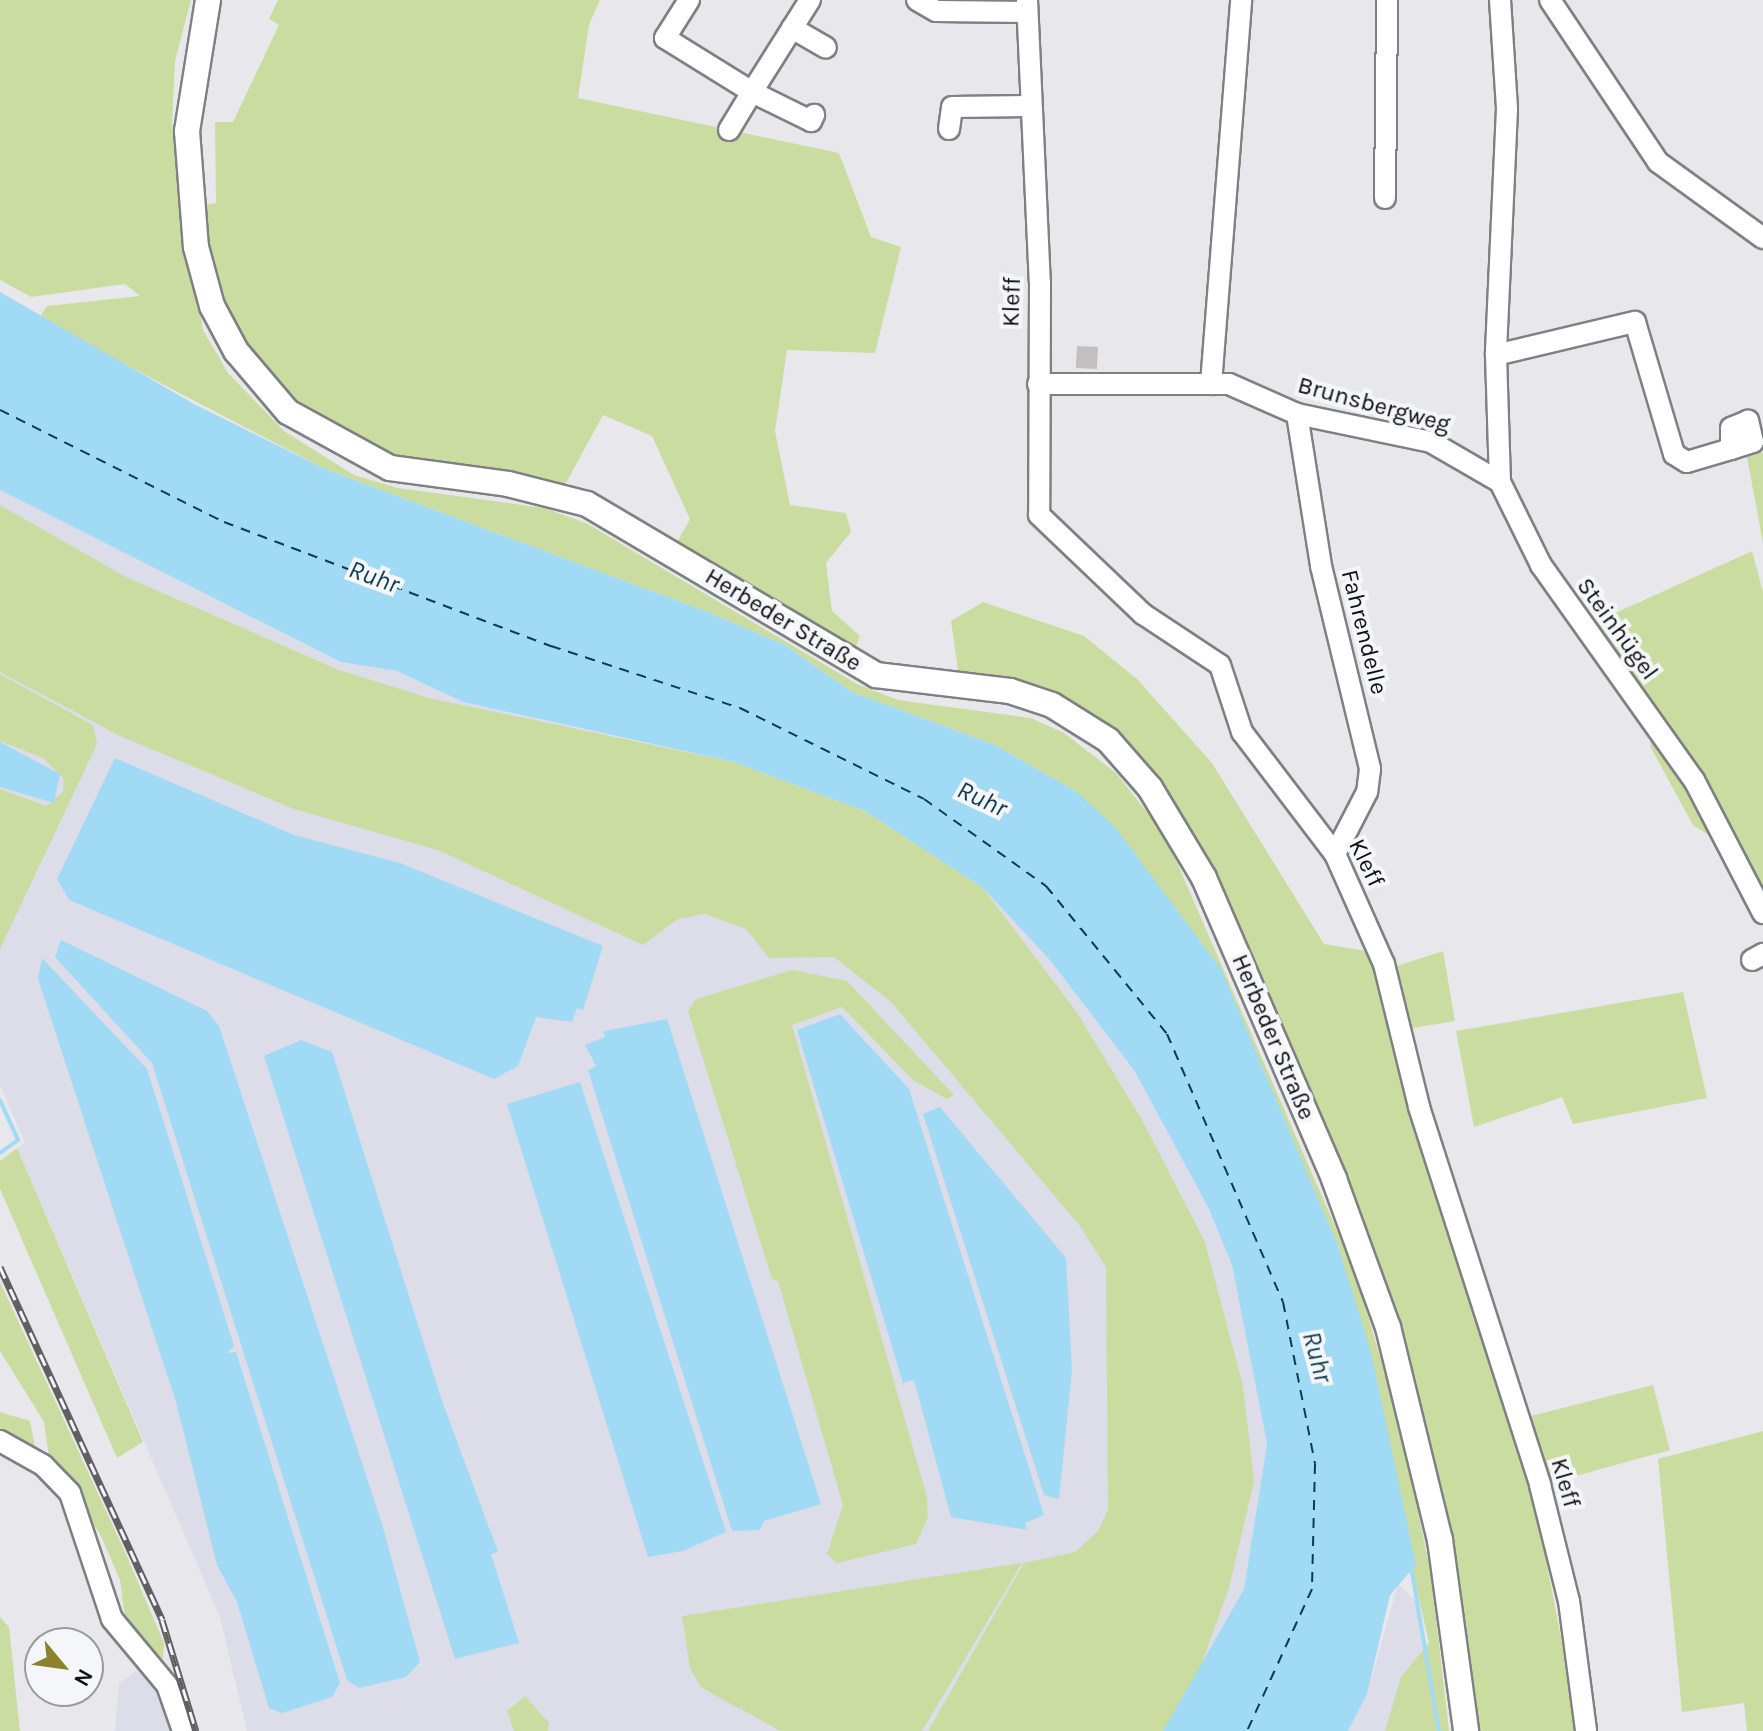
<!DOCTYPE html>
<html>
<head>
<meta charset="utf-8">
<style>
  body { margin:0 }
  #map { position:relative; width:1763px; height:1731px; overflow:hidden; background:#e8e8ec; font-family:Karla,sans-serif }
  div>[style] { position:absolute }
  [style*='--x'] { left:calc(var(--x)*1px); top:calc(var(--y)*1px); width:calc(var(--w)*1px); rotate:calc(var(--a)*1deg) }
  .built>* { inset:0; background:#dcdde8 }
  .green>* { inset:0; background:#cbdca0 }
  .water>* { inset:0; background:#a1daf4 }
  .stream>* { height:4px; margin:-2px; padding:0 2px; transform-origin:2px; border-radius:2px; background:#a1daf4 }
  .ferry>* { height:2px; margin-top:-1px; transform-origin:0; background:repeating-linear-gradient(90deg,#0d3c4d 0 10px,transparent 0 18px) }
  .building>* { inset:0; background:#c3bec0; transform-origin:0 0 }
  .roads { filter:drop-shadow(2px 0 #7f8083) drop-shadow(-2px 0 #7f8083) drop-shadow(0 2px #7f8083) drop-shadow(0 -2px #7f8083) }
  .minor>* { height:20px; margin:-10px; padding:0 10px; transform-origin:10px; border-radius:10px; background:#fff }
  .major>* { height:24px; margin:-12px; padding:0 12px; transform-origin:12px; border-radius:12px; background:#fff }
  .rail>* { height:7px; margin-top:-3.5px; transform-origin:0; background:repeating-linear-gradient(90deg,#f5f6fa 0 12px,#606062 0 24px); box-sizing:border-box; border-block:2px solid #606062 }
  span { translate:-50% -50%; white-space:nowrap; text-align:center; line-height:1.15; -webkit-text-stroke:8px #f5f6fa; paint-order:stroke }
  .street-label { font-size:24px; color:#101011 }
  .water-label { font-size:26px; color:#0d3c4d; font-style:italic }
  .north { position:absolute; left:24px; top:1627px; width:80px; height:80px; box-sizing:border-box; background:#f5f6fa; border:2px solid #999a9d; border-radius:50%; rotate:119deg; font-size:22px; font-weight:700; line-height:32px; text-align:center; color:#101011 }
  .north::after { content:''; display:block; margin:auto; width:28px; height:36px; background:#8d8229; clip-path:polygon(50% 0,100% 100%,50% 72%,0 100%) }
</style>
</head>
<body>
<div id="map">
  <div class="built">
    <div style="clip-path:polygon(0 490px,341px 662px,397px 671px,463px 702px,680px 751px,983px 888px,1049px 959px,1134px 1070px,1208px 1207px,1232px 1265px,1267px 1444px,1244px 1589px,1163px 1731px,247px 1731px,220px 1617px,17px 1148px,25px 1143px,0 1085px)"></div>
    <div style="clip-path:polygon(1398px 1584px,1416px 1601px,1435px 1731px,1348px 1731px,1367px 1694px)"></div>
    <div style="clip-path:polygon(136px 1671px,157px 1681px,173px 1731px,115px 1731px,119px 1684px)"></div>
  </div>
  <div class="green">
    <div style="clip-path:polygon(0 0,191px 0,175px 61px,172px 123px,203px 330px,228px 373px,284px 431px,354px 475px,398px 488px,544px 508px,586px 523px,857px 684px,898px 700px,1031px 718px,1064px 733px,1116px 773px,1165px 835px,1354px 1270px,1398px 1416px,1431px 1574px,1449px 1731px,1385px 1731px,1401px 1677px,1429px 1643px,1338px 1246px,1271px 1090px,1077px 792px,995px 745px,852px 692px,785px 645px,705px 611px,325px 469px,38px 319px,47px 306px,140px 296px,125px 284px,31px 297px,0 280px)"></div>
    <div style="clip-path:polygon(278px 0,600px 0,589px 25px,578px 98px,839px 153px,871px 237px,901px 247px,875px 353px,787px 350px,775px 431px,790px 505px,846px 513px,851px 532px,826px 563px,832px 611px,860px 636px,852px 656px,676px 544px,690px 519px,652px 436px,603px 415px,565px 485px,409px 463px,367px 450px,292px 404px,266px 377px,225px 314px,199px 206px,216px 203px,215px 122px,233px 122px,279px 25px,269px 19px)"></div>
    <div style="clip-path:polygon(1763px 452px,1763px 543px,1747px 457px)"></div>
    <div style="clip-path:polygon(0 505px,126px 577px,339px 670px,429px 698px,734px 762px,865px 811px,983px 888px,1076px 1011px,1142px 1120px,1205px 1242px,1243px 1386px,1254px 1482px,1229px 1588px,1191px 1693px,1163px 1731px,928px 1731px,1024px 1563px,1075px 1552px,1098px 1531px,1108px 1510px,1106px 1267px,1080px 1226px,891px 1002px,834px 957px,769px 958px,746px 929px,705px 914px,678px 919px,643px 945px,438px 850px,294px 809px,118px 735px,0 672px)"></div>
    <div style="clip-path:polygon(1752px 551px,1763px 592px,1763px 894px,1589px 625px)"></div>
    <div style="clip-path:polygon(983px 602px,1084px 636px,1137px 679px,1212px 763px,1324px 944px,1371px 952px,1381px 971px,1443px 951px,1455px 1021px,1395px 1031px,1515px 1420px,1653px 1385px,1670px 1450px,1532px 1488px,1579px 1731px,1474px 1731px,1464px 1621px,1415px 1375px,1223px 887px,1170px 800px,1115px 732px,959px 677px,951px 621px)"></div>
    <div style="clip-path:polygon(0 674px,93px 725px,97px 744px,0 949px,0 789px,46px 806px,63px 792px,64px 779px,43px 758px,0 741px)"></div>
    <div style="clip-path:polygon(1648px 724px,1722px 844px,1693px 825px,1651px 748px)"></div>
    <div style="clip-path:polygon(792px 970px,847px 981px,954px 1095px,947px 1099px,913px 1080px,842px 1007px,792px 1025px,927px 1497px,928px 1517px,916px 1544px,837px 1563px,827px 1554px,843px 1505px,778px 1281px,772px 1279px,688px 1011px,696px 999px)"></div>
    <div style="clip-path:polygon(1683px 992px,1707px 1098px,1573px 1124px,1562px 1097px,1474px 1127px,1456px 1031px)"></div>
    <div style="clip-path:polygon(17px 1148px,143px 1442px,117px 1458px,0 1189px,0 1161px)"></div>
    <div style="clip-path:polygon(0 1282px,126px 1554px,164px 1643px,163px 1659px,138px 1641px,125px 1617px,120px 1580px,100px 1534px,50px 1464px,44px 1422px,0 1351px)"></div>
    <div style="clip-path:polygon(0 1412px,30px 1421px,35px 1447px,0 1434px)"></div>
    <div style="clip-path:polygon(1763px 1431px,1763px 1731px,1747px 1731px,1744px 1703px,1682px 1712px,1658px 1459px)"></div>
    <div style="clip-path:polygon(1022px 1563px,922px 1731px,780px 1731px,741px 1709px,745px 1704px,739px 1709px,701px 1687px,690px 1668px,682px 1616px)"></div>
    <div style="clip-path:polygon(0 1617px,9px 1627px,20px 1731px,0 1731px)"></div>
    <div style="clip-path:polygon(525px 1696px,549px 1723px,548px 1731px,514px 1731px,507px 1711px)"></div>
  </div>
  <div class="water">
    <div style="clip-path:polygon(0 292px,194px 404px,325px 469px,705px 611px,785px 645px,852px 692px,995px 745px,1077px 792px,1115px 827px,1221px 969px,1338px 1246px,1371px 1352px,1416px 1565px,1390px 1595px,1367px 1694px,1348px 1731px,1163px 1731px,1244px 1589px,1267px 1444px,1232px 1265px,1208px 1207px,1134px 1070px,1049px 959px,983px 888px,865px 811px,734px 762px,463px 702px,397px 671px,341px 662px,0 490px)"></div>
    <div style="clip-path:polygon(0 742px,60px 774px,54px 803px,0 787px)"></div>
    <div style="clip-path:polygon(115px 758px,294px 835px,400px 863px,603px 946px,583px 1010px,577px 1008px,572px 1022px,536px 1017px,518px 1066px,494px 1079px,69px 900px,57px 879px)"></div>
    <div style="clip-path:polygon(61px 940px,207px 1011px,219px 1026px,382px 1524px,420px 1662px,406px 1677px,359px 1688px,347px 1680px,152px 1063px,55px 957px)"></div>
    <div style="clip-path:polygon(42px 958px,147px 1069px,234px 1346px,227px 1353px,236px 1352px,340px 1683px,332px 1697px,282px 1713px,269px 1708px,237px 1602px,217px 1565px,176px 1402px,38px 979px)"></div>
    <div style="clip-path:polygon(840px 1014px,909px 1089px,1044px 1515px,1025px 1523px,1027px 1530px,951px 1517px,914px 1380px,903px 1383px,797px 1030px)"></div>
    <div style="clip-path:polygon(667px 1019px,821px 1504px,764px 1521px,760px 1530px,732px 1531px,588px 1070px,596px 1066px,585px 1045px,605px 1037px,604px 1031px)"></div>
    <div style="clip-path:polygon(301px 1040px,332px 1052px,442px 1401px,498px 1552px,491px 1554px,519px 1643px,455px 1659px,264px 1056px)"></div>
    <div style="clip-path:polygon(580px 1082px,726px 1532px,683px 1551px,648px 1557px,507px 1104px)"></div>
    <div style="clip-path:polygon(940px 1107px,1066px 1258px,1072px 1370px,1059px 1499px,1044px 1495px,923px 1114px)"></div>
  </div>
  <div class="stream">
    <div style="--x:0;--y:1100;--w:44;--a:65.8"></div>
    <div style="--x:18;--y:1140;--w:22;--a:144"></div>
    <div style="--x:1412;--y:1572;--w:161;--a:80.4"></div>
  </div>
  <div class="ferry">
    <div style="--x:0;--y:410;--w:250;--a:26.6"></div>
    <div style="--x:224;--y:522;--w:350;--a:20.8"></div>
    <div style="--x:551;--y:646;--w:199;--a:18.2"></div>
    <div style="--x:740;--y:708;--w:205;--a:26.3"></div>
    <div style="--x:924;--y:799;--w:150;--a:35.5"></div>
    <div style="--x:1046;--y:886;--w:191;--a:50.7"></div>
    <div style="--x:1167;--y:1034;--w:292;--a:66.6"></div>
    <div style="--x:1283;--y:1302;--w:165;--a:78.8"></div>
    <div style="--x:1315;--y:1464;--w:125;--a:91.4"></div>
    <div style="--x:1312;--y:1589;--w:156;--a:114.6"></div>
  </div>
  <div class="building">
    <div style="left:1077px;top:346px;width:21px;height:22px;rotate:3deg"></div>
  </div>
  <div class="roads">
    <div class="minor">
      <div style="--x:689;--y:0;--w:45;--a:122.3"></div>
      <div style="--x:665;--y:38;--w:102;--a:31.8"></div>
      <div style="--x:752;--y:92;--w:109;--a:-57.8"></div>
      <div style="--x:917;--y:0;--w:22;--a:30"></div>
      <div style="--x:936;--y:11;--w:91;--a:0.6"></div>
      <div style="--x:1027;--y:0;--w:282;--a:87.4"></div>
      <div style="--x:1040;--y:282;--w:233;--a:90.2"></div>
      <div style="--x:1039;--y:515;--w:144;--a:43.6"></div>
      <div style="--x:1143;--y:614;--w:92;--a:33.5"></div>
      <div style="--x:1220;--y:665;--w:71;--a:71.8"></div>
      <div style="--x:1242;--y:732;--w:153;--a:52.7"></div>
      <div style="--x:1335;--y:854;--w:120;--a:66"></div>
      <div style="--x:1384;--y:964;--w:147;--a:76.2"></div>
      <div style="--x:1419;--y:1107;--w:397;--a:72.2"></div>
      <div style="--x:1540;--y:1485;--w:120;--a:76"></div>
      <div style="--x:1569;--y:1601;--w:131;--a:82.5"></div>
      <div style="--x:1500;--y:0;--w:109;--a:86.3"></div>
      <div style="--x:1507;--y:109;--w:246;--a:92.6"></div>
      <div style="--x:1496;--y:355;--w:127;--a:88.2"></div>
      <div style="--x:1500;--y:482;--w:93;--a:63.7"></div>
      <div style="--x:1541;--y:565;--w:264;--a:54.6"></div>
      <div style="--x:1694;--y:780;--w:150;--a:62.6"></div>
      <div style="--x:1550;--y:0;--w:195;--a:56.3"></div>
      <div style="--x:1658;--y:162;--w:130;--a:35.9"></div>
      <div style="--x:792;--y:28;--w:39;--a:30"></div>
      <div style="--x:949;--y:129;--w:22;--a:-82"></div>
      <div style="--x:952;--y:107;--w:78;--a:-0.7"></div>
      <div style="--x:729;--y:130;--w:44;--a:-58.8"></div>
      <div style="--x:752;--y:92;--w:66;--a:26.2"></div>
      <div style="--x:811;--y:121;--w:7;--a:-63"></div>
      <div style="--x:1385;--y:198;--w:198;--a:-89.4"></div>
      <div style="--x:1496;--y:355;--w:143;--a:-13.4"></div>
      <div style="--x:1635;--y:322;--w:138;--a:73.5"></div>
      <div style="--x:1674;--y:454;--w:15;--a:32"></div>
      <div style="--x:1687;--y:462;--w:46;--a:-16.5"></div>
      <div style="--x:1731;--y:449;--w:23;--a:-18"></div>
      <div style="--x:1753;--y:442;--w:22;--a:-103"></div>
      <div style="--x:1748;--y:421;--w:18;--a:158"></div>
      <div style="--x:1731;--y:428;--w:21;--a:90"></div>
      <div style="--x:1038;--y:384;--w:191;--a:0"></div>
      <div style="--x:1229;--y:384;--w:74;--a:23.8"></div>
      <div style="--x:1297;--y:414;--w:137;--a:11.8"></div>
      <div style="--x:1431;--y:442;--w:80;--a:30.1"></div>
      <div style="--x:1211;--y:384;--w:385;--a:-85.5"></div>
      <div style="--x:1297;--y:414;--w:154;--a:81"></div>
      <div style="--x:1321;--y:566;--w:209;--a:76.4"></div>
      <div style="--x:1370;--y:769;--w:23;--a:97"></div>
      <div style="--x:1367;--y:792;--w:70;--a:117.3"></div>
      <div style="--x:1752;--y:960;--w:13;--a:-29"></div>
      <div style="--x:0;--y:1441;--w:49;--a:29.2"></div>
      <div style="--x:43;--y:1465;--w:39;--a:46"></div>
      <div style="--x:70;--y:1493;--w:133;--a:71.6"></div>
      <div style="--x:112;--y:1619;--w:86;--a:50.2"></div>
      <div style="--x:167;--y:1685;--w:49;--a:70.8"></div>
    </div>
    <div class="major">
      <div style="--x:208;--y:0;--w:133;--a:99.1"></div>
      <div style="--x:187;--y:131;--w:116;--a:85.6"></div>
      <div style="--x:196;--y:247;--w:61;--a:74.8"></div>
      <div style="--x:212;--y:306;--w:51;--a:61.9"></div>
      <div style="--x:236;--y:351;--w:80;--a:49.6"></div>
      <div style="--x:288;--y:412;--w:116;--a:28.8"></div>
      <div style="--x:390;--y:468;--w:119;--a:7.7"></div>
      <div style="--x:508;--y:484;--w:81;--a:14.2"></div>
      <div style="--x:587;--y:504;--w:336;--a:30.6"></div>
      <div style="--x:876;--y:675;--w:135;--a:6.8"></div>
      <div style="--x:1010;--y:691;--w:44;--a:18.4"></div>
      <div style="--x:1052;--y:705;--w:66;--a:32"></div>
      <div style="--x:1108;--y:740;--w:64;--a:48.8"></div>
      <div style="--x:1150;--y:788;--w:105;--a:59"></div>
      <div style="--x:1204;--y:878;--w:328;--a:66.6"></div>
      <div style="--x:1334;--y:1179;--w:158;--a:70"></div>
      <div style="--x:1388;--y:1327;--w:219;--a:76.3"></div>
      <div style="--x:1440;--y:1540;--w:193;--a:82.2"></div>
    </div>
  </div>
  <div class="rail">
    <div style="--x:0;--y:1267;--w:388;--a:65.3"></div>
    <div style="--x:162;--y:1620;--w:116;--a:73"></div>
  </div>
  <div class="street-label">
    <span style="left:1012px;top:302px;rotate:-88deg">Kleff</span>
    <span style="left:1374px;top:405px;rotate:15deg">Brunsbergweg</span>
    <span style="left:783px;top:620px;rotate:31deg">Herbeder Straße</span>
    <span style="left:1617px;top:629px;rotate:54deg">Steinhügel</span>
    <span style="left:1364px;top:632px;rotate:76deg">Fahrendelle</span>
    <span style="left:1366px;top:863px;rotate:64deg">Kleff</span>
    <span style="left:1273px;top:1037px;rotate:67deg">Herbeder Straße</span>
    <span style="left:1565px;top:1483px;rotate:74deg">Kleff</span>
  </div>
  <div class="water-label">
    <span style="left:374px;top:577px;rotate:20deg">Ruhr</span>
    <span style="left:982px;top:799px;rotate:25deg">Ruhr</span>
    <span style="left:1317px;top:1357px;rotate:75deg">Ruhr</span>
  </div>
  <div class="north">N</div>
</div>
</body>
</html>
